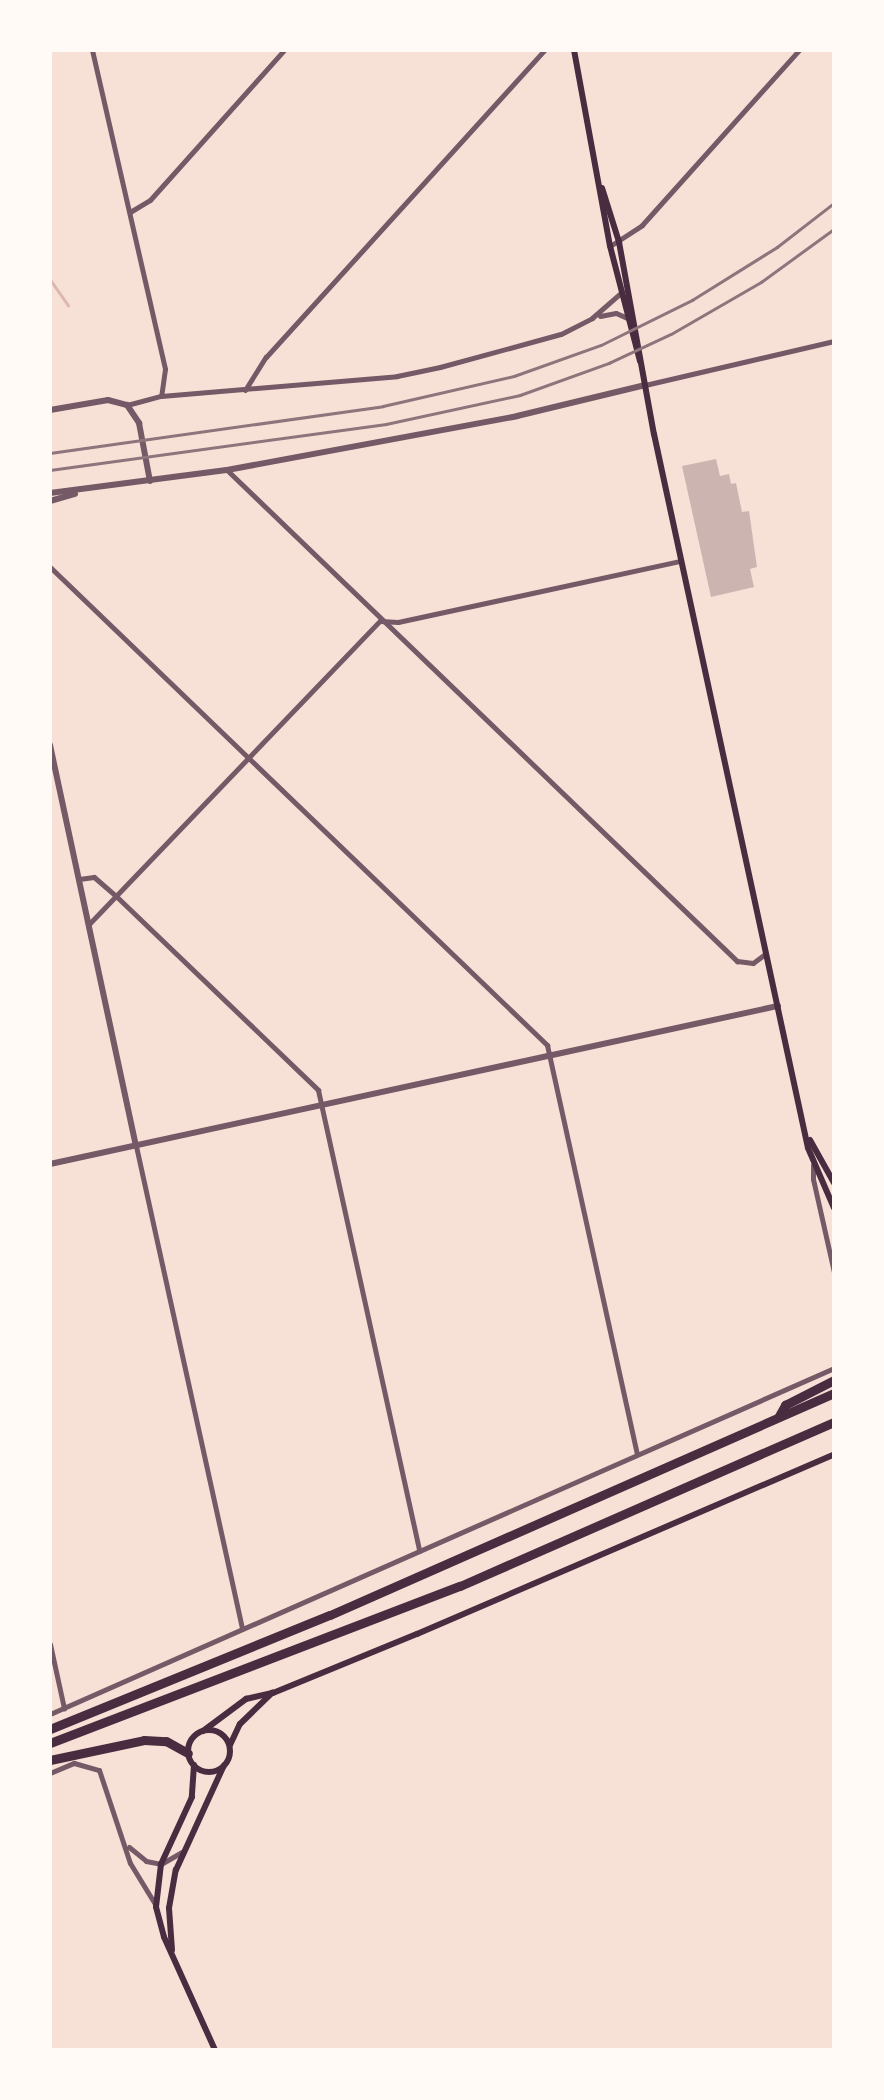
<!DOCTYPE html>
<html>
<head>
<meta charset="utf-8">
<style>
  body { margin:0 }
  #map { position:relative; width:884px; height:2100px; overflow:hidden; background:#f7e1d7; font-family:"Source Sans 3",sans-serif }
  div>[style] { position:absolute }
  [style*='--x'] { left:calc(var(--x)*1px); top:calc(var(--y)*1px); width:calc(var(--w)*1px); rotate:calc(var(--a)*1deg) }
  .stream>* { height:2.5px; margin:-1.25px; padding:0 1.25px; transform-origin:1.25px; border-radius:1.25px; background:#dcb8b0 }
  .building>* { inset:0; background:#ccb4b1 }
  .minor>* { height:5px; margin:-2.5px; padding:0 2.5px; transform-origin:2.5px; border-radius:2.5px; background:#755966 }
  .tertiary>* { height:6px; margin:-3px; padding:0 3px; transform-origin:3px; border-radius:3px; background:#755966 }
  .secondary>* { height:6px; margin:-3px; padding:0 3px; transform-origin:3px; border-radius:3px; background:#4a2c40 }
  .secondary>.ring { margin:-3px; padding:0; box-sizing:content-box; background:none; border:6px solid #4a2c40; border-radius:50% }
  .motorway>* { height:9px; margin:-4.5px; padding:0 4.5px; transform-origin:4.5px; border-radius:4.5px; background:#4a2c40 }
  .rail>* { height:2.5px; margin:-1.25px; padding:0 1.25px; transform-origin:1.25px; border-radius:1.25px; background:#8f747c }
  span { translate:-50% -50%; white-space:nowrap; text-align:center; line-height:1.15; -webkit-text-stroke:8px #fffaf5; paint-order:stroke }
  .frame { position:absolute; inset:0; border:52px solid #fffaf5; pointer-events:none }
</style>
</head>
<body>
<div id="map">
  <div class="stream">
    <div style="--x:50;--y:279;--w:32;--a:55"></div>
  </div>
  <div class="building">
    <div style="clip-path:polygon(716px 459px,720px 476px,729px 474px,731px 484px,736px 483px,742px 512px,749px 511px,757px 567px,750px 569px,754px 587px,711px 597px,682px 466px)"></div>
  </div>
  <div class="minor">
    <div style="--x:92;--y:50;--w:327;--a:77.1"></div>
    <div style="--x:165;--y:369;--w:27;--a:98"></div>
    <div style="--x:130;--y:212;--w:23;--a:-31"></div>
    <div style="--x:150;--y:200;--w:201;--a:-48.2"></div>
    <div style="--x:610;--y:246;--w:38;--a:-33"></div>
    <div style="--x:642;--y:225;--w:235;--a:-48.1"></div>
    <div style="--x:600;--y:316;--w:16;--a:-11"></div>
    <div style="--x:616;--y:313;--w:12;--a:24"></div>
    <div style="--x:645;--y:385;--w:194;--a:-13.1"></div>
    <div style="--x:245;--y:390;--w:39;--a:-58"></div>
    <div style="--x:266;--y:357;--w:414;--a:-47.8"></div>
    <div style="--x:127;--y:405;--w:35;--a:-15"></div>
    <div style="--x:161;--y:396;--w:237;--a:-4.8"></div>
    <div style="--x:397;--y:376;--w:44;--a:-11.8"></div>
    <div style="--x:440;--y:367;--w:125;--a:-15.3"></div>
    <div style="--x:561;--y:334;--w:35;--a:-27"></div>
    <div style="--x:592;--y:318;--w:37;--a:-41"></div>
    <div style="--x:228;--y:471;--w:707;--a:43.91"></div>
    <div style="--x:737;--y:961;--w:16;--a:7"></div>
    <div style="--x:753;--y:963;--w:15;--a:-37"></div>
    <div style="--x:50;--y:567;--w:690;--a:43.88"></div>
    <div style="--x:547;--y:1045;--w:418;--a:77.6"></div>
    <div style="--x:79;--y:879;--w:15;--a:-8"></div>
    <div style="--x:94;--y:877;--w:30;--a:41"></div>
    <div style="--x:117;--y:897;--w:279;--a:43.8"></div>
    <div style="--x:318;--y:1090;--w:472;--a:77.6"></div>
    <div style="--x:89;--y:924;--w:420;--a:-46.2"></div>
    <div style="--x:380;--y:621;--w:18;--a:3"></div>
    <div style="--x:398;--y:622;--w:289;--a:-12.2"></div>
    <div style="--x:136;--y:1146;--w:494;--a:77.6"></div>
    <div style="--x:813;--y:1165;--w:14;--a:90"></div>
    <div style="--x:813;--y:1179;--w:95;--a:77.3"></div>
    <div style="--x:50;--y:1644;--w:66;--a:77.7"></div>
    <div style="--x:50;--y:1714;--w:857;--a:-23.81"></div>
    <div style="--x:50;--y:1773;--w:26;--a:-23"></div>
    <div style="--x:74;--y:1763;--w:26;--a:16"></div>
    <div style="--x:99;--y:1770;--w:98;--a:71.6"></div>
    <div style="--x:130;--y:1863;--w:48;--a:58.6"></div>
    <div style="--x:129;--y:1847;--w:22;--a:39"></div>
    <div style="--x:146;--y:1861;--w:15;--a:11"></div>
    <div style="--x:161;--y:1864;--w:24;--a:-30"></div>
  </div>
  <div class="tertiary">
    <div style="--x:50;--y:410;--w:59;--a:-9.8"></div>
    <div style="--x:108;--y:400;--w:20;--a:15"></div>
    <div style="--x:127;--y:405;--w:22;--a:56"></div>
    <div style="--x:139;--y:423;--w:59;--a:79.3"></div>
    <div style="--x:50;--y:493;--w:178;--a:-7.4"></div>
    <div style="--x:227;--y:470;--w:295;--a:-10.5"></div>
    <div style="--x:517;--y:416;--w:132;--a:-13.6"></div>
    <div style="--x:50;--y:501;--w:26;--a:-16"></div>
    <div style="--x:50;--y:745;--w:410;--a:77.9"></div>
    <div style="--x:50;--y:1164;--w:745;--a:-12.25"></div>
  </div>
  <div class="secondary">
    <div style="--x:574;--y:50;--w:199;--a:79.6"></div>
    <div style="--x:610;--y:246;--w:119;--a:75.4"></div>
    <div style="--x:602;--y:188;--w:57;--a:72.5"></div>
    <div style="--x:619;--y:242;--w:195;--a:79.7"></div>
    <div style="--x:654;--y:434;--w:730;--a:77.83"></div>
    <div style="--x:808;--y:1148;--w:65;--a:66.6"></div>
    <div style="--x:810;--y:1140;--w:49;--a:60.8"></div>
    <div class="ring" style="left:188px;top:1730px;width:36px;height:36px"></div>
    <div style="--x:203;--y:1731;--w:54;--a:-36.7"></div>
    <div style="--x:246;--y:1699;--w:28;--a:-13"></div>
    <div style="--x:273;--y:1693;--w:156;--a:-22.3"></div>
    <div style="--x:417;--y:1634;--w:454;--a:-23.3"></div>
    <div style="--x:230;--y:1745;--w:23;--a:-65"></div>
    <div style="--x:240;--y:1724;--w:45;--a:-44.1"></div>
    <div style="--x:194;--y:1765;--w:32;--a:94"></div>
    <div style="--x:192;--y:1797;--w:74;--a:114.8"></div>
    <div style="--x:161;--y:1864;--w:43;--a:96.6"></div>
    <div style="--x:156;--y:1907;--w:31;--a:75"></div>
    <div style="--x:164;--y:1937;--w:124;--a:65.7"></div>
    <div style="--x:172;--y:1950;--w:42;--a:-94.1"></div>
    <div style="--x:169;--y:1908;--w:39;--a:-80"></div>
    <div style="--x:176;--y:1870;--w:115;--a:-65.4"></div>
  </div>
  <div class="motorway">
    <div style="--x:779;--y:1416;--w:13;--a:-61"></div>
    <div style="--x:785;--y:1405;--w:55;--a:-27"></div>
    <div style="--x:50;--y:1729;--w:302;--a:-22.2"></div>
    <div style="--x:330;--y:1615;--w:551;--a:-23.77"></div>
    <div style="--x:50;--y:1743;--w:439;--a:-21"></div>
    <div style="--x:460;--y:1586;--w:408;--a:-23.7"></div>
    <div style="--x:50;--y:1760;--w:96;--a:-12"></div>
    <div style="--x:144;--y:1740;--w:22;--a:3"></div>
    <div style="--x:166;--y:1741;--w:25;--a:29"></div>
  </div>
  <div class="rail">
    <div style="--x:50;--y:453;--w:336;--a:-8"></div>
    <div style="--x:383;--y:406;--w:134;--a:-12.9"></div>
    <div style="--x:514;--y:376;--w:92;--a:-19.6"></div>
    <div style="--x:601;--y:345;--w:102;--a:-26.3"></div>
    <div style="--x:692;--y:300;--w:100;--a:-31.9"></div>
    <div style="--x:777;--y:247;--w:72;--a:-37.7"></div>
    <div style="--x:50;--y:470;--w:339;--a:-7.8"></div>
    <div style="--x:386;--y:424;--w:137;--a:-12.2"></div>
    <div style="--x:520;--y:395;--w:95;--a:-19.8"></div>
    <div style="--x:609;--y:363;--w:68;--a:-25.1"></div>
    <div style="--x:671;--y:334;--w:104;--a:-30"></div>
    <div style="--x:761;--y:282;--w:90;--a:-36"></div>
  </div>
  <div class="frame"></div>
</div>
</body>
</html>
